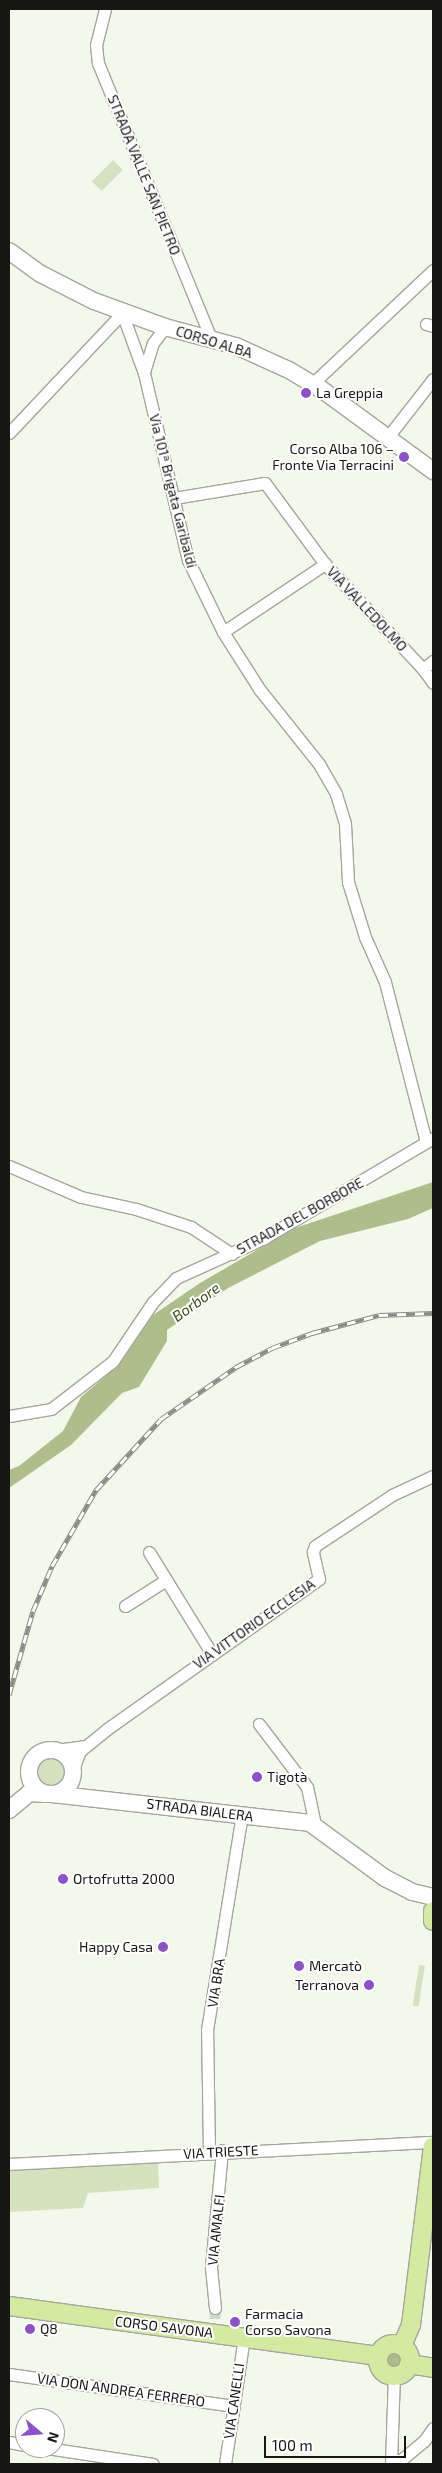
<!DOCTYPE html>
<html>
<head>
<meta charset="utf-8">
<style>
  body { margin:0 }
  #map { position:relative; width:442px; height:2473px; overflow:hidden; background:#f3f8eb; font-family:"Exo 2",sans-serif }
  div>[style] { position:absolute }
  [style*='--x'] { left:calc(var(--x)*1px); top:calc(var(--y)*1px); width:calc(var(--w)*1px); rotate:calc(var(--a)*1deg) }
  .green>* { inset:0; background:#d5e2bf; transform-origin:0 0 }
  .round { border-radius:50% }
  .water>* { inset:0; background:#adbe8c }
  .street-tunnel>* { height:11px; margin-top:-5.5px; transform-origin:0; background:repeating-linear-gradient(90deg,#d2d6cb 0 11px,transparent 0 16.5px) }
  .roads { filter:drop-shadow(1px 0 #a3a79c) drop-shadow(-1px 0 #a3a79c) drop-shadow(0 1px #a3a79c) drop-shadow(0 -1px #a3a79c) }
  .street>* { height:11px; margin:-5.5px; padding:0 5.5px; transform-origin:5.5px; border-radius:5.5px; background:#fff }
  .secondary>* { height:16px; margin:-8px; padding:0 8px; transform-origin:8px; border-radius:8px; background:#fff }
  .secondary>.ring { margin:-8px; padding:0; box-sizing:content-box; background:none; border:16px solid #fff; border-radius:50% }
  .primary>* { height:18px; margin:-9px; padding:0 9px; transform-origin:9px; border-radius:9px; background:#d4eaa1 }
  .primary>.ring { margin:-9px; padding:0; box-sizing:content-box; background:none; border:18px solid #d4eaa1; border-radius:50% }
  .rail>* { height:5px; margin-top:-2.5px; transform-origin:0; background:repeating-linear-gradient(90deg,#fff 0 9px,#888c83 0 18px); box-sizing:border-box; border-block:1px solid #888c83 }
  .dots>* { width:14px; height:14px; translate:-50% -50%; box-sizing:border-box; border:2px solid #fff; border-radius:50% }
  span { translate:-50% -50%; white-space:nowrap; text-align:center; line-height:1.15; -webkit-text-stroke:4px #fff; paint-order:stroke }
  .street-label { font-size:14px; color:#171814 }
  .poi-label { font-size:14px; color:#171814 }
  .left { translate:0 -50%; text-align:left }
  .right { translate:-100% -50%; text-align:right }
  .water-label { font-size:15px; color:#3e4d16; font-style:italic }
  .frame { position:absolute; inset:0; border:10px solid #171814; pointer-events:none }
  .north { position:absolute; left:15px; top:2408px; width:50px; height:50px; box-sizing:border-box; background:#fff; border:1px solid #a2a3a1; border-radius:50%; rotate:108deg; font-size:14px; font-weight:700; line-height:20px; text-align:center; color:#171814 }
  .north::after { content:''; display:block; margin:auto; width:18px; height:22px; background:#8c52ca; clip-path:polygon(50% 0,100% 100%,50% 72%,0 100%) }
  .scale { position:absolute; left:264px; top:2436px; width:142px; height:22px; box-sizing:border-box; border:2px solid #171814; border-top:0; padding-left:6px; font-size:15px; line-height:18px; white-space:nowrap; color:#171814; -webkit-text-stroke:4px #fff; paint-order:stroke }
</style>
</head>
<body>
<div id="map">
  <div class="green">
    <div style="left:113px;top:160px;width:14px;height:30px;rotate:45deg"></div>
    <div class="round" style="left:34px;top:1755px;width:32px;height:32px"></div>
    <div style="left:419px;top:1965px;width:6px;height:41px;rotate:9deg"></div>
    <div style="clip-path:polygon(158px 2163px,159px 2188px,88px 2193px,83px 2208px,9px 2212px,9px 2171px)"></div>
  </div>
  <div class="water">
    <div style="clip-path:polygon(433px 1182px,433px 1208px,408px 1219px,320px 1241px,228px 1288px,167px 1330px,167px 1341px,139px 1387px,122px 1393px,71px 1445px,9px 1488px,9px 1470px,19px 1466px,63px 1431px,81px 1397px,118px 1366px,153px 1315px,200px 1283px,295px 1228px)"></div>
    <div class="round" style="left:386px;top:2352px;width:16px;height:16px"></div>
  </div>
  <div class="street-tunnel">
    <div style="--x:215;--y:2308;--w:17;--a:90"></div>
  </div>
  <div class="roads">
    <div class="street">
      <div style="--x:105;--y:9;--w:37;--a:104"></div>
      <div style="--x:96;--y:45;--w:18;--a:84"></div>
      <div style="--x:98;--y:63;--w:297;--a:67.7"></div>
      <div style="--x:426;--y:324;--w:7;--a:16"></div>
      <div style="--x:144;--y:372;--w:30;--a:-73"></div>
      <div style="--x:153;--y:343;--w:20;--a:-53"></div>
      <div style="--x:312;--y:384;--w:166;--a:-43.3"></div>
      <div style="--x:9;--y:433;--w:165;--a:-46.7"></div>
      <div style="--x:122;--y:313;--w:64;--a:69.9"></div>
      <div style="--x:144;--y:373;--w:192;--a:76.8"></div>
      <div style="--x:188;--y:560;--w:80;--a:64.1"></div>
      <div style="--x:223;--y:632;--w:69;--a:57.5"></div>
      <div style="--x:260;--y:690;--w:95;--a:51.4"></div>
      <div style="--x:319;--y:764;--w:34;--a:60"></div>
      <div style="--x:336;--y:794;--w:31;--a:73"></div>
      <div style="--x:345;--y:824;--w:58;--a:87"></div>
      <div style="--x:348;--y:882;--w:58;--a:72.8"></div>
      <div style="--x:365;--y:937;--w:49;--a:66"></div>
      <div style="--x:385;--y:982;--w:165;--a:75.6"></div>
      <div style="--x:387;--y:438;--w:75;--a:-52.1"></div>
      <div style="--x:174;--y:498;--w:92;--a:-9.4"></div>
      <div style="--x:265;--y:483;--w:101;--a:53.5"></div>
      <div style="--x:223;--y:632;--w:123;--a:-33.7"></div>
      <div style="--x:325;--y:564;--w:144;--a:47"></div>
      <div style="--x:423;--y:669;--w:13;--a:-39"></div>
      <div style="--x:423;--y:669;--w:17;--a:54"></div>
      <div style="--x:9;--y:1166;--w:78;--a:23.3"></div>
      <div style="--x:81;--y:1197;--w:56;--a:12.3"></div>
      <div style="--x:136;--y:1209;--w:58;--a:18.1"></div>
      <div style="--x:191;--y:1227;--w:49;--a:33.4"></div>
      <div style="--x:9;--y:1416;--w:43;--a:-9.5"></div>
      <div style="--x:51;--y:1409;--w:78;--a:-37.7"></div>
      <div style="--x:113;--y:1361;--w:71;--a:-55.9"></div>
      <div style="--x:153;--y:1302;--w:33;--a:-46"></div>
      <div style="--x:176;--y:1278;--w:97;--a:-24.4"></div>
      <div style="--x:264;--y:1238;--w:196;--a:-30.6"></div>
      <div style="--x:149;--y:1552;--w:120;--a:58.3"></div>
      <div style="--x:125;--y:1606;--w:49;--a:-32.4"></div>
      <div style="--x:259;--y:1724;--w:79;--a:52.7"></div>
      <div style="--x:307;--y:1787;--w:39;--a:78"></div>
      <div style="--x:56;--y:1750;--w:30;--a:-8"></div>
      <div style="--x:73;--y:1769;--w:19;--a:-69"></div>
      <div style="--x:80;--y:1751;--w:35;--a:-39"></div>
      <div style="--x:107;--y:1729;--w:260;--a:-35.3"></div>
      <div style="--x:319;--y:1579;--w:28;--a:-103"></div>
      <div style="--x:313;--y:1552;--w:6;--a:-72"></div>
      <div style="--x:315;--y:1546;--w:92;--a:-33.5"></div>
      <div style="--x:392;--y:1495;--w:45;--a:-24.9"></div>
      <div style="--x:209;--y:2152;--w:122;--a:-90.9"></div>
      <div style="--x:207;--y:2030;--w:218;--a:-80.8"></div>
      <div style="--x:9;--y:2164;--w:425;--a:-3"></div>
      <div style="--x:215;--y:2308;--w:41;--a:-95.6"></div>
      <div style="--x:211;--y:2267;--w:117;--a:-84.6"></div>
      <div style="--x:9;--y:2374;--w:227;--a:8.1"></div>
      <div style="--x:9;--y:2442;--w:16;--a:11"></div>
      <div style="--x:47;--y:2448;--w:107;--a:8.6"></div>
      <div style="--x:392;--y:2460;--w:9;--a:0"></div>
      <div style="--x:401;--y:2460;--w:30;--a:-40"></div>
      <div style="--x:424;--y:2441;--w:16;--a:-55"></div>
      <div style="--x:225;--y:2464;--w:128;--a:-81.5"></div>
      <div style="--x:391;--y:2464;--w:89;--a:-88.1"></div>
    </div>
    <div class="secondary">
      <div style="--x:9;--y:251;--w:39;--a:36"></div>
      <div style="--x:41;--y:274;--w:59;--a:27"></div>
      <div style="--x:94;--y:301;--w:76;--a:20.1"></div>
      <div style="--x:165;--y:327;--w:73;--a:15"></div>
      <div style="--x:236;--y:346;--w:58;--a:24.4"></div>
      <div style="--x:289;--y:370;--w:37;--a:31"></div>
      <div style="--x:321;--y:389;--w:139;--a:36.2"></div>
      <div class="ring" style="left:29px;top:1750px;width:28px;height:28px"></div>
      <div style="--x:52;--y:1794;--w:260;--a:6.4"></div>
      <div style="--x:310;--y:1823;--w:93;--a:36.3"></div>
      <div style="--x:385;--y:1878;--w:30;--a:27"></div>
      <div style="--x:412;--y:1892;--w:22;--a:13"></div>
      <div style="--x:9;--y:1810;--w:26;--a:-40"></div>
      <div style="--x:29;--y:1793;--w:16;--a:4"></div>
    </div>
    <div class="primary">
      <div style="--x:433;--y:1911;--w:10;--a:90"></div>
      <div style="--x:9;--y:2306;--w:373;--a:7.7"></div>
      <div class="ring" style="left:378px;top:2344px;width:14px;height:14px"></div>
      <div style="--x:402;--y:2346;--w:23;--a:-67"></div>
      <div style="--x:411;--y:2325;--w:180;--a:-83"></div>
      <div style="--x:409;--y:2364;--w:24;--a:9"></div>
    </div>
  </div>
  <div class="rail">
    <div style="--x:9;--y:1695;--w:87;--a:-74.1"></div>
    <div style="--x:33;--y:1611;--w:49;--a:-67.1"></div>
    <div style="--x:52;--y:1566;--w:88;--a:-59.9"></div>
    <div style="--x:96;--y:1490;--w:96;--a:-47.5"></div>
    <div style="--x:161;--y:1419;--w:91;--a:-34.7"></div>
    <div style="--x:236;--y:1367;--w:41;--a:-27.8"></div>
    <div style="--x:272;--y:1348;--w:43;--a:-20.6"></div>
    <div style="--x:312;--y:1333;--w:69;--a:-15"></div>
    <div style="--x:379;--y:1315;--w:54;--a:-2.1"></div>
  </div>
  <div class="dots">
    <div style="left:306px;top:393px;background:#8c52ca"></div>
    <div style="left:404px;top:457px;background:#8c52ca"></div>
    <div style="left:257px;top:1777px;background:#8c52ca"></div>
    <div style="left:63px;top:1879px;background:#8c52ca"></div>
    <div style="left:163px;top:1947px;background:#8c52ca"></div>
    <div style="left:299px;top:1966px;background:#8c52ca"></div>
    <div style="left:369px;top:1985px;background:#8c52ca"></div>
    <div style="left:235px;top:2322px;background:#8c52ca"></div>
    <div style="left:30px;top:2329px;background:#8c52ca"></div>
  </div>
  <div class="street-label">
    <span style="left:144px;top:175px;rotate:68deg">STRADA VALLE SAN PIETRO</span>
    <span style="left:214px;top:342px;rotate:17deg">CORSO ALBA</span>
    <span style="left:173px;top:491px;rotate:76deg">Via 101ª Brigata Garibaldi</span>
    <span style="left:367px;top:609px;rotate:47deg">VIA VALLEDOLMO</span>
    <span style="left:300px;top:1216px;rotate:-29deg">STRADA DEL BORBORE</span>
    <span style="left:254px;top:1624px;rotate:-35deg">VIA VITTORIO ECCLESIA</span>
    <span style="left:200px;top:1810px;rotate:7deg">STRADA BIALERA</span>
    <span style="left:216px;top:1983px;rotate:-81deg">VIA BRA</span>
    <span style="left:221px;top:2152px;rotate:-3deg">VIA TRIESTE</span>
    <span style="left:216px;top:2230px;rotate:-84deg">VIA AMALFI</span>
    <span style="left:164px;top:2327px;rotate:7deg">CORSO SAVONA</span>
    <span style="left:121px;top:2390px;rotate:8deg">VIA DON ANDREA FERRERO</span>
    <span style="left:234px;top:2401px;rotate:-82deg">VIA CANELLI</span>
  </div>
  <div class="poi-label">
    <span class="left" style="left:316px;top:393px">La Greppia</span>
    <span class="right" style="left:394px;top:457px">Corso Alba 106 –<br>Fronte Via Terracini</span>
    <span class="left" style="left:267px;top:1777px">Tigotà</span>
    <span class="left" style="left:73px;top:1879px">Ortofrutta 2000</span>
    <span class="right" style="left:153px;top:1947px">Happy Casa</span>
    <span class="left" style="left:309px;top:1966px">Mercatò</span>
    <span class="right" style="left:359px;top:1985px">Terranova</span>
    <span class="left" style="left:245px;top:2322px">Farmacia<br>Corso Savona</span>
    <span class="left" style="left:40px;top:2329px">Q8</span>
  </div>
  <div class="water-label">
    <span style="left:196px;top:1302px;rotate:-36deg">Borbore</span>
  </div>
  <div class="frame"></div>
  <div class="north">N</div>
  <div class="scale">100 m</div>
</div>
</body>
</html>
